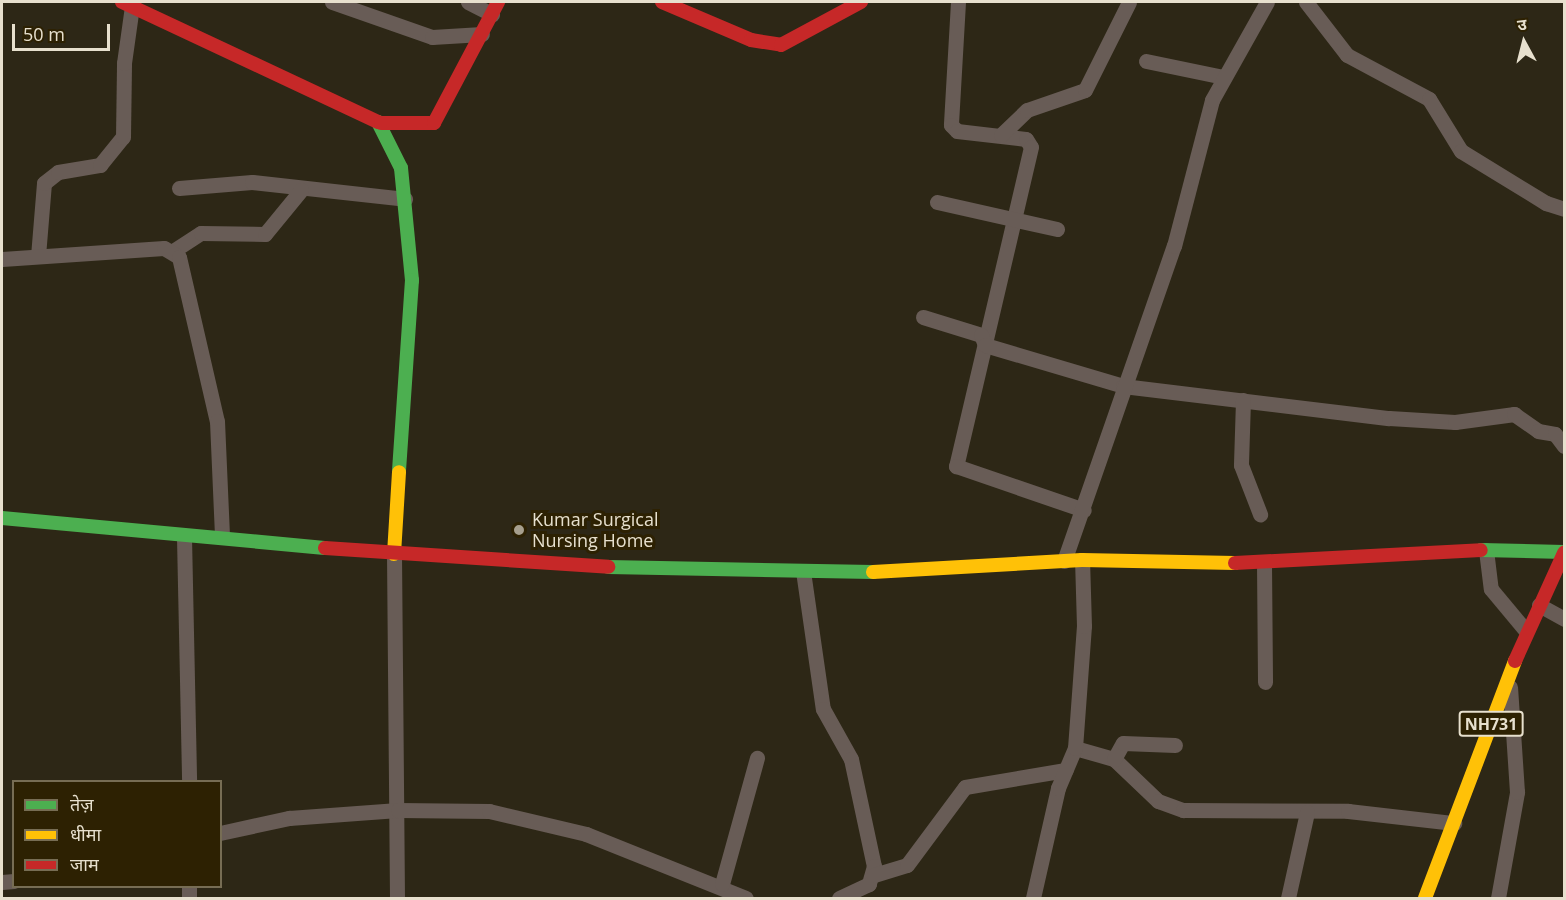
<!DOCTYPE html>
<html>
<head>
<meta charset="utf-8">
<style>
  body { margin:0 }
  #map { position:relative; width:1566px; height:900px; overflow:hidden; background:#2d2716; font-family:"Open Sans","Noto Sans Devanagari",sans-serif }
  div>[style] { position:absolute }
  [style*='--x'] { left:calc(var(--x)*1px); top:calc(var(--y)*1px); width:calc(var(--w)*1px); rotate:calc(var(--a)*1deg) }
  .street>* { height:15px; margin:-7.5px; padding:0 7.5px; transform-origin:7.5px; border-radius:7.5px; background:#685c56 }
  .fast>* { height:14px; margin:-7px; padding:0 7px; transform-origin:7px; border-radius:7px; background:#4caf50 }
  .slow>* { height:14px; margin:-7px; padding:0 7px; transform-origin:7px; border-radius:7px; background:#ffc107 }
  .jam>* { height:14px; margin:-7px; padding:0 7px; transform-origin:7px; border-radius:7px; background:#c62828 }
  .dots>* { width:16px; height:16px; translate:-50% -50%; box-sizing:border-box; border:3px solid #2d2102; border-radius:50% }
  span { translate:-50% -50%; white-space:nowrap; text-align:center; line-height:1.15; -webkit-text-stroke:6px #2d2102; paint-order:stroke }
  .shield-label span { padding:2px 4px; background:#2d2102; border:2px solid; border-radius:4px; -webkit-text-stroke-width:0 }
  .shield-label { font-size:16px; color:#e7e0ce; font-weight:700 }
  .poi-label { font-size:18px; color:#e7e0ce }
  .left { translate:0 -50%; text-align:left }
  .frame { position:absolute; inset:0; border:3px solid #e7e0ce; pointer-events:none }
  .legend { position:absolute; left:12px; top:780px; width:210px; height:108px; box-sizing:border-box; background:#2d2102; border:2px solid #776d54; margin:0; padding:8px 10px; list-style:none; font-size:18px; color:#e7e0ce }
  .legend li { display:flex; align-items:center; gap:12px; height:30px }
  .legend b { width:30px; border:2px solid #776d54 }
  .north { position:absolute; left:1494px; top:12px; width:60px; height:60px; -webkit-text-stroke:4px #2d2102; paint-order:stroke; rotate:353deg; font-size:16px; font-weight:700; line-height:24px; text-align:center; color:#e7e0ce }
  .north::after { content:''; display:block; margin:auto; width:21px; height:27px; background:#e7e0ce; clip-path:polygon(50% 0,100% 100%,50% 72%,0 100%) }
  .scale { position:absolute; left:12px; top:24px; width:98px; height:27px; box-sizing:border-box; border:3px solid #e7e0ce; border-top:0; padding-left:8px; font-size:18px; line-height:21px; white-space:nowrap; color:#e7e0ce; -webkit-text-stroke:4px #2d2102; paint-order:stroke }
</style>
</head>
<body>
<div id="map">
  <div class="street">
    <div style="--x:332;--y:2;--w:106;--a:19.3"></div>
    <div style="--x:432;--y:37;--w:50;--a:-3.4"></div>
    <div style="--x:468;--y:2;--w:27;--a:27"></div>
    <div style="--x:958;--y:2;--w:123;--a:93.3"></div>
    <div style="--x:951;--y:125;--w:8;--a:45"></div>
    <div style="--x:957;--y:131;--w:69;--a:6.6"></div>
    <div style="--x:1026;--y:139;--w:9;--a:58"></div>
    <div style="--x:1031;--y:147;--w:328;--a:103.2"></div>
    <div style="--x:956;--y:466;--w:135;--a:19"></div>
    <div style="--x:1306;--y:2;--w:67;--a:52.3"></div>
    <div style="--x:1347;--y:55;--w:93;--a:28.2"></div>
    <div style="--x:1429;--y:99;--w:61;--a:58.4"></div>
    <div style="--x:1461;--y:151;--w:100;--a:31.5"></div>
    <div style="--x:1546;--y:203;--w:19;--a:18"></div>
    <div style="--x:1146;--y:61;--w:79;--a:11.7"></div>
    <div style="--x:1001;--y:135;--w:36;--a:-44"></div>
    <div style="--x:1027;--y:110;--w:61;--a:-19"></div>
    <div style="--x:1085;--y:90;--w:98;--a:-63.4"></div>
    <div style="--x:179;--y:188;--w:73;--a:-4.7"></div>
    <div style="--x:252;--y:182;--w:154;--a:6.3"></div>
    <div style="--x:937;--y:202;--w:123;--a:12.7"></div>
    <div style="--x:173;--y:251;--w:33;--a:-33"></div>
    <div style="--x:201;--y:233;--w:64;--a:0.9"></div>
    <div style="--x:265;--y:234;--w:57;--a:-50.7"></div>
    <div style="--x:38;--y:256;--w:73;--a:-85.3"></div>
    <div style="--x:44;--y:183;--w:18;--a:-38"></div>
    <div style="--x:58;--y:172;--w:43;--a:-9.5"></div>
    <div style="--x:100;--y:165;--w:36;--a:-51"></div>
    <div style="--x:123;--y:137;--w:74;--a:-89.2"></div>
    <div style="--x:124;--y:63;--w:58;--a:-82"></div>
    <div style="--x:2;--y:259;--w:162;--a:-3.9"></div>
    <div style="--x:164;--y:248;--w:17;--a:31"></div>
    <div style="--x:179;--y:257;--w:168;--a:77"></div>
    <div style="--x:217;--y:421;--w:116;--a:87.5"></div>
    <div style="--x:923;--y:317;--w:61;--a:17.2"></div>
    <div style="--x:981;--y:335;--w:11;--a:68"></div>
    <div style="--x:985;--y:345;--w:144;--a:16.5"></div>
    <div style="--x:1123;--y:386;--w:268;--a:6.9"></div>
    <div style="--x:1389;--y:418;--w:66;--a:3.5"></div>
    <div style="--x:1455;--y:422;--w:60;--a:-7.7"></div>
    <div style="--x:1514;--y:414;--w:29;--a:35"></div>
    <div style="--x:1538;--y:431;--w:17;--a:10"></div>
    <div style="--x:1555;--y:434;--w:15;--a:53"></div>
    <div style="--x:1243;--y:400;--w:65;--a:91.8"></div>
    <div style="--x:1241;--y:465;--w:53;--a:68.8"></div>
    <div style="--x:184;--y:537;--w:245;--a:88.8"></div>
    <div style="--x:1486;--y:550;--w:39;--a:83"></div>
    <div style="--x:1491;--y:589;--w:55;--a:50.2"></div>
    <div style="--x:394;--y:554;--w:344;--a:89.5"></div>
    <div style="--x:1064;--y:561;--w:334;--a:-70.8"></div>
    <div style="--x:1174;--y:246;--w:151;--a:-75.4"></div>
    <div style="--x:1212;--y:100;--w:112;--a:-60.7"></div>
    <div style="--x:1264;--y:564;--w:118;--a:89.5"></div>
    <div style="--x:803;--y:571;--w:139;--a:81.8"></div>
    <div style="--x:823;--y:709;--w:57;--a:60.8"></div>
    <div style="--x:851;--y:759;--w:109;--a:77.9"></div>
    <div style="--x:874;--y:866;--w:19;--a:106"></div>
    <div style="--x:869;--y:884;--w:33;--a:155"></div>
    <div style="--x:1539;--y:605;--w:29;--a:29"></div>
    <div style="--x:1075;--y:748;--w:41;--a:15.8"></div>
    <div style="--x:1114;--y:759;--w:61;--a:43.7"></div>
    <div style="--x:1158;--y:801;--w:27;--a:20"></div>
    <div style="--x:1183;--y:810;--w:165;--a:0.3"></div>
    <div style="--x:1348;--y:811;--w:107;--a:6.5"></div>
    <div style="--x:1114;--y:759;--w:18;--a:-61"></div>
    <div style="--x:1123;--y:743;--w:52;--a:2.2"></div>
    <div style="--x:220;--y:833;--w:71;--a:-12.3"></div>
    <div style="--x:289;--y:818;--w:109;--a:-4.2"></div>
    <div style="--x:398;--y:810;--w:91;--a:0.6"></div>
    <div style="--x:489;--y:811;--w:100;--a:13.3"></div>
    <div style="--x:586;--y:834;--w:172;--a:21.8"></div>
    <div style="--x:874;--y:875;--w:34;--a:-17"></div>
    <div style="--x:907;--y:865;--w:97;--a:-53.4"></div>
    <div style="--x:965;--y:787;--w:102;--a:-9.6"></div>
    <div style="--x:2;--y:882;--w:12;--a:-5"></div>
    <div style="--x:722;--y:884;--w:131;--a:-74.5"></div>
    <div style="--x:189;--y:898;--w:12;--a:-90"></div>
    <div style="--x:1033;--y:898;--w:113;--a:-77.2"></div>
    <div style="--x:1058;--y:788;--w:43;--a:-67"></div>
    <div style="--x:1075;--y:748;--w:122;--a:-85.8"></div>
    <div style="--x:1084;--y:626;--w:66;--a:-91.7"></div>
    <div style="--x:1288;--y:898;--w:88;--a:-77.5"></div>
    <div style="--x:1498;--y:898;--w:108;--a:-79.8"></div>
    <div style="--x:1517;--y:792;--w:105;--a:-93.8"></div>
  </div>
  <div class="fast">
    <div style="--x:378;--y:122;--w:51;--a:63.4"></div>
    <div style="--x:401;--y:168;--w:113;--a:84.4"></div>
    <div style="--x:412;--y:280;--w:192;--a:93.9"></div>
    <div style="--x:2;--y:518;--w:324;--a:5.3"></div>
    <div style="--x:1481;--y:550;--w:83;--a:1.4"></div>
    <div style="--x:608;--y:567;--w:265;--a:1.1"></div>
  </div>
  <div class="slow">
    <div style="--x:394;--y:554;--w:82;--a:-86.5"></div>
    <div style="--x:873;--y:572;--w:209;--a:-3.3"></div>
    <div style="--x:1082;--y:560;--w:153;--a:1.1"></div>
    <div style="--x:1425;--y:898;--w:254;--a:-69.2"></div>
  </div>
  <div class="jam">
    <div style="--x:122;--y:2;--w:283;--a:25.1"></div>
    <div style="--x:662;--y:2;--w:97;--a:23.1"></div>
    <div style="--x:751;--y:40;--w:30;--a:9"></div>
    <div style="--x:781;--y:45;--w:91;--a:-28.3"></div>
    <div style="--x:381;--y:123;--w:53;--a:0"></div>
    <div style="--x:434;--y:123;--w:137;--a:-62.1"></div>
    <div style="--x:325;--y:548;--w:284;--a:3.8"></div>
    <div style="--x:1235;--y:563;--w:246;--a:-3"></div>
    <div style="--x:1515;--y:661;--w:119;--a:-65.6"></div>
  </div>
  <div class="dots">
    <div style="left:519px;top:530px;background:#a69f8e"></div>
  </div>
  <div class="shield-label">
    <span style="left:1491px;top:724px">NH731</span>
  </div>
  <div class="poi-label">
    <span class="left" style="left:532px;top:530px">Kumar Surgical<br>Nursing Home</span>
  </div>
  <div class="frame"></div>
  <ul class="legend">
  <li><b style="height:8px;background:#4caf50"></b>तेज़</li>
  <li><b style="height:8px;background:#ffc107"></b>धीमा</li>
  <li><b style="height:8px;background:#c62828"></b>जाम</li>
  </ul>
  <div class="north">उ</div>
  <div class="scale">50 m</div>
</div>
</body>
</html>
